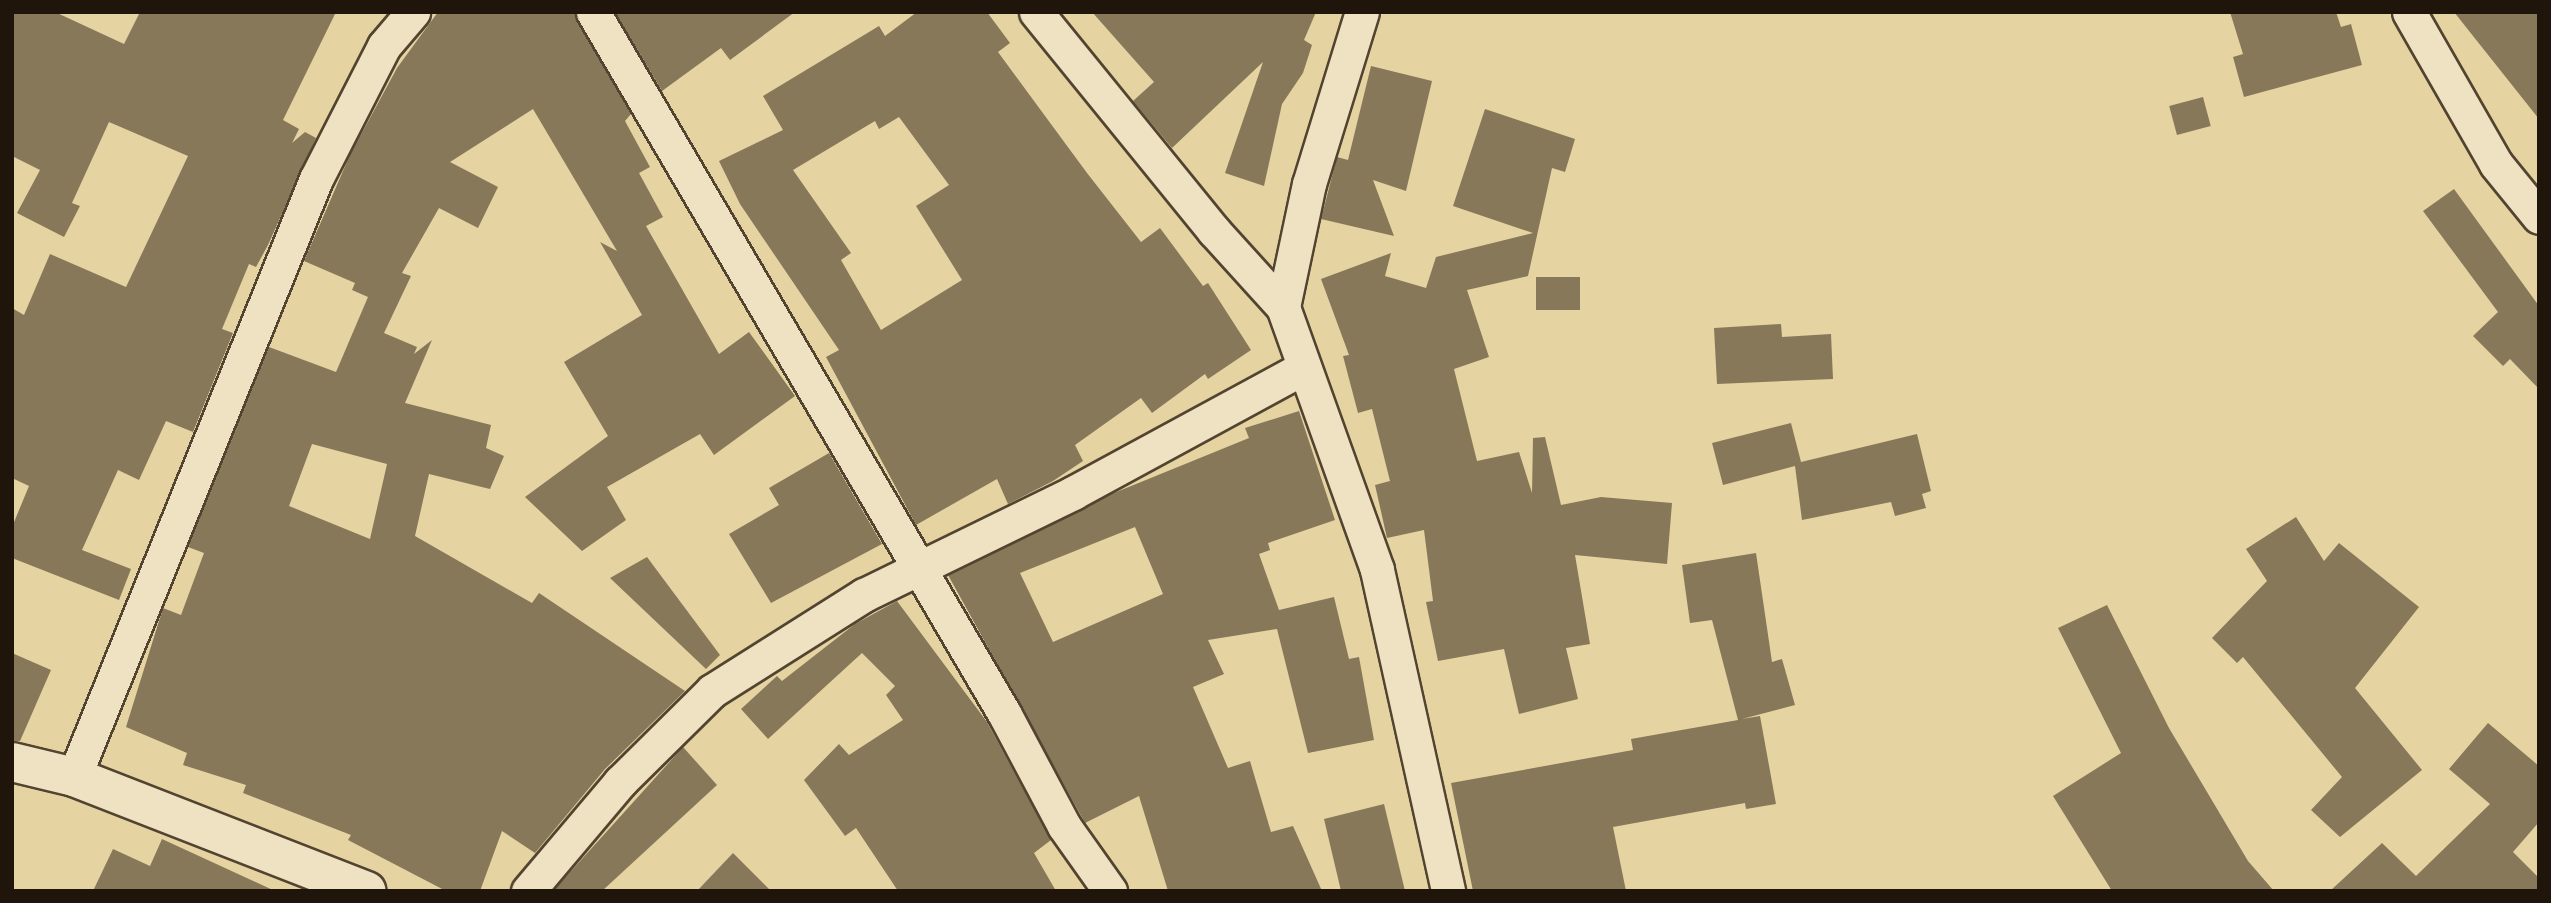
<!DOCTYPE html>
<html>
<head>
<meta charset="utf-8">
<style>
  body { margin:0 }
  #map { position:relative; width:2551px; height:903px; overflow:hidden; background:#e6d3a2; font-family:Alegreya,serif }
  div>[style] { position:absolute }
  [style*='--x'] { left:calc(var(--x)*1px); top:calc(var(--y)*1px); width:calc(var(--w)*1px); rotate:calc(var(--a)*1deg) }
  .building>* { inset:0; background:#877859; transform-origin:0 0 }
  .roads { filter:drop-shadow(2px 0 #524430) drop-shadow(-2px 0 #524430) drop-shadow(0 2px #524430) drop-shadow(0 -2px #524430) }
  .street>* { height:33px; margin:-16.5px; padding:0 16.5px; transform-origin:16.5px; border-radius:16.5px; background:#efe2c3 }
  .secondary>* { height:38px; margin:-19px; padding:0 19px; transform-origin:19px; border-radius:19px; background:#efe2c3 }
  span { translate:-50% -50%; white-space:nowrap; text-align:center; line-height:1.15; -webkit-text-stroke:6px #efe2c3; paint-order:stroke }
  .frame { position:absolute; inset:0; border:14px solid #20150a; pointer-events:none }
</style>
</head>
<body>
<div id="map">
  <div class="building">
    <div style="clip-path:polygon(12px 12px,55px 12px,124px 44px,140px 12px,336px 12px,283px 120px,299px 129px,292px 143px,305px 132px,316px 138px,268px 245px,256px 267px,249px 264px,222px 329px,233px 333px,193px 432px,166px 421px,139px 480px,118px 470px,82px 550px,131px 569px,119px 600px,12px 558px,12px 527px,29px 486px,12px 478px,12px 308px,24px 315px,50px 254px,126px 287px,188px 156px,109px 122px,72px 203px,80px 206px,64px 237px,17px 213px,40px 170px,12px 156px)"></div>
    <div style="clip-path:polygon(evenodd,438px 12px,574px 12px,631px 114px,625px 121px,650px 167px,639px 173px,663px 217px,646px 226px,719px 354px,749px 332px,795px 396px,714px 455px,700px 434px,607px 487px,626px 520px,582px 551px,525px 497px,608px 436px,564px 362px,642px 315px,600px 242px,617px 251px,533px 109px,450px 162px,498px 187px,478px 228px,439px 208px,402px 273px,411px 276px,384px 333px,417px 347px,414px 354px,432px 340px,405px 403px,491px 425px,486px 448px,504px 456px,490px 489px,429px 474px,415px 536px,532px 603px,539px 593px,685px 691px,605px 769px,535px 853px,502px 831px,480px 891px,446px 891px,348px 840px,351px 835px,243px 793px,246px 785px,183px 765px,187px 753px,126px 727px,163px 608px,181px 615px,204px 553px,188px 547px,269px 347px,336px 372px,368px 297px,352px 290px,355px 283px,304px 261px,350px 155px,397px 68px,438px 12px,312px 444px,387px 464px,370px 539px,289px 506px,312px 444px)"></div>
    <div style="clip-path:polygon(615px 12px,795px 12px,730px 60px,721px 48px,662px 91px)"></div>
    <div style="clip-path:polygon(evenodd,917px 12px,987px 12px,1010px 43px,998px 52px,1087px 173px,1141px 242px,1160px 228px,1203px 286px,1208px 283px,1251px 350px,1208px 379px,1205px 374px,1152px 413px,1141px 398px,1075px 445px,1083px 461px,1053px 481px,1008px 504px,997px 479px,916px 525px,826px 357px,839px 350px,740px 204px,719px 161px,783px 130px,763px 96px,879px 26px,885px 36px,917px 12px,899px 117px,949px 185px,916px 206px,962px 280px,881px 330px,841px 260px,851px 253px,793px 170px,875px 121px,879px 129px,899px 117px)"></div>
    <div style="clip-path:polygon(1092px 12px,1316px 12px,1304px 40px,1312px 45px,1303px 73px,1282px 104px,1264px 186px,1225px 173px,1263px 62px,1172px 148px,1133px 101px,1154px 82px)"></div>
    <div style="clip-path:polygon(2230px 12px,2336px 12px,2341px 27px,2351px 24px,2362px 65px,2244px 97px,2233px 57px,2243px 54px)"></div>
    <div style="clip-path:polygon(2454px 12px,2539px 12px,2539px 119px)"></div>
    <div style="clip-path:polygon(1371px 66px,1432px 81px,1406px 191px,1373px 180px,1394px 236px,1321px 219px,1337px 157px,1348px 160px)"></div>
    <div style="left:2203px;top:97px;width:30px;height:35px;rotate:75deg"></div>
    <div style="clip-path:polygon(1485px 109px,1575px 139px,1565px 172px,1552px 168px,1528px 276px,1467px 290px,1489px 357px,1454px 369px,1477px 461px,1519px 452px,1532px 493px,1533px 438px,1545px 437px,1561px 505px,1601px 497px,1672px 503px,1667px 564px,1575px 555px,1590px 644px,1566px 648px,1578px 699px,1519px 714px,1504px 649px,1438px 661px,1426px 602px,1433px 601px,1424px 530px,1387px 538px,1375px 485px,1390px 481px,1372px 409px,1358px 413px,1343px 356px,1349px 355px,1321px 279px,1391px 253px,1385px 276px,1426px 288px,1436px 257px,1533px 233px,1453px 206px)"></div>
    <div style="clip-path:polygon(2454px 189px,2539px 306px,2539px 389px,2510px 359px,2503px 366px,2473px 336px,2498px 312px,2423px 211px)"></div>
    <div style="left:1536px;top:277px;width:44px;height:33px"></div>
    <div style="clip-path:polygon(1781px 324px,1782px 337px,1831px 334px,1833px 379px,1717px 384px,1714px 328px)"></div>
    <div style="clip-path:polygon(evenodd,1299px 411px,1335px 520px,1268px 543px,1270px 550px,1259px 554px,1279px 610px,1334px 597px,1349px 659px,1359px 657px,1374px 740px,1308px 753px,1277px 629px,1208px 640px,1224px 674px,1193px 687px,1228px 768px,1250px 761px,1271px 832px,1293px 826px,1322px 891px,1168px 891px,1139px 796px,1085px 823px,948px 575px,1109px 495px,1249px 438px,1245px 428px,1299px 411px,1135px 527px,1163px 594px,1053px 642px,1020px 573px,1135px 527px)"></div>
    <div style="clip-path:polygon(1791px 423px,1801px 462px,1917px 434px,1931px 491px,1922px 494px,1926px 508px,1895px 516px,1891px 502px,1802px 520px,1795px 466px,1723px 485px,1712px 443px)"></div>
    <div style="clip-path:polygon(829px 453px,882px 544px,771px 603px,729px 534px,779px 505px,769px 488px)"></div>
    <div style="clip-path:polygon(2296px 517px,2324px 561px,2339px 543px,2419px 607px,2355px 688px,2422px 770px,2340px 837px,2311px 810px,2342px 777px,2243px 657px,2237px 663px,2212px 638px,2267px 581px,2246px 549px)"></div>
    <div style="clip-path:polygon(1756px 553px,1772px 662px,1782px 659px,1795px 705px,1742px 719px,1760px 716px,1776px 804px,1746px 809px,1745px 803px,1613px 827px,1626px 891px,1473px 891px,1451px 783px,1633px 750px,1631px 739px,1738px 720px,1712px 620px,1690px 623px,1682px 565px)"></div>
    <div style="clip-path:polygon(647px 557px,720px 655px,706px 669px,610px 578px)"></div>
    <div style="clip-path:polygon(897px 601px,987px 722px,1051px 840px,1034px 853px,1056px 891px,898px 891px,856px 828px,845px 836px,804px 780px,839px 744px,849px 755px,903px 720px,886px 695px,895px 686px,862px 653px,768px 739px,741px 709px,777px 676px,782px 681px,855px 624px)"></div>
    <div style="clip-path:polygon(2107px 605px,2169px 728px,2248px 861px,2274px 891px,2112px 891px,2053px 796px,2121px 753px,2058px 628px)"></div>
    <div style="clip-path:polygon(12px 653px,51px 670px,20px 741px,12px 741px)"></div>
    <div style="clip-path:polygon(2488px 723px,2539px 766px,2539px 822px,2513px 852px,2539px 878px,2539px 891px,2330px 891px,2382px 843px,2416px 876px,2490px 804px,2449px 769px)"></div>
    <div style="clip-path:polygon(683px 747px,717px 785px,602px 891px,553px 891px)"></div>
    <div style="clip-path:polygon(1384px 804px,1405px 891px,1341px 891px,1324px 819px)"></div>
    <div style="clip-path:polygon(162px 839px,275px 891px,93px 891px,113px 849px,150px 866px)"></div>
    <div style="clip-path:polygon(733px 853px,771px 891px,697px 891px)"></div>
  </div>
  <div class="roads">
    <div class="street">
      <div style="--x:593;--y:12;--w:813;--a:59.62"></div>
      <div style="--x:1004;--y:713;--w:128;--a:62"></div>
      <div style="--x:1064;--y:826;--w:80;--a:54.7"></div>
      <div style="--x:1036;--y:12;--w:282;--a:50.9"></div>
      <div style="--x:1214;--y:231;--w:103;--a:47.8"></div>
      <div style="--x:1283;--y:307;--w:279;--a:70.3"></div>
      <div style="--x:1377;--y:570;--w:329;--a:77.5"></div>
      <div style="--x:2409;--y:12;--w:175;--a:60.2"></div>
      <div style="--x:2496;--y:164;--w:68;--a:50.9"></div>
      <div style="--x:1283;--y:307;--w:126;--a:-78.1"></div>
      <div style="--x:1309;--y:184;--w:180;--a:-72.9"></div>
      <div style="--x:74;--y:777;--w:645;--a:-67.97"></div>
      <div style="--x:316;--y:179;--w:149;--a:-62.9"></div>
      <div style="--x:384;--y:46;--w:45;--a:-49.5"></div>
      <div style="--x:528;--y:891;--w:143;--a:-49.8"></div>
      <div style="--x:620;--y:782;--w:129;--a:-44.7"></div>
      <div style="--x:712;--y:691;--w:180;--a:-32.3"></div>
      <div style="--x:864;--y:595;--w:233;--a:-26"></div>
      <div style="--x:1073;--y:493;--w:262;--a:-28.5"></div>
    </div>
    <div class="secondary">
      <div style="--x:12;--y:762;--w:64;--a:13.6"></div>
      <div style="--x:74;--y:777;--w:314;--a:21.3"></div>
    </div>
  </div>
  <div class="frame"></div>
</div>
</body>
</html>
